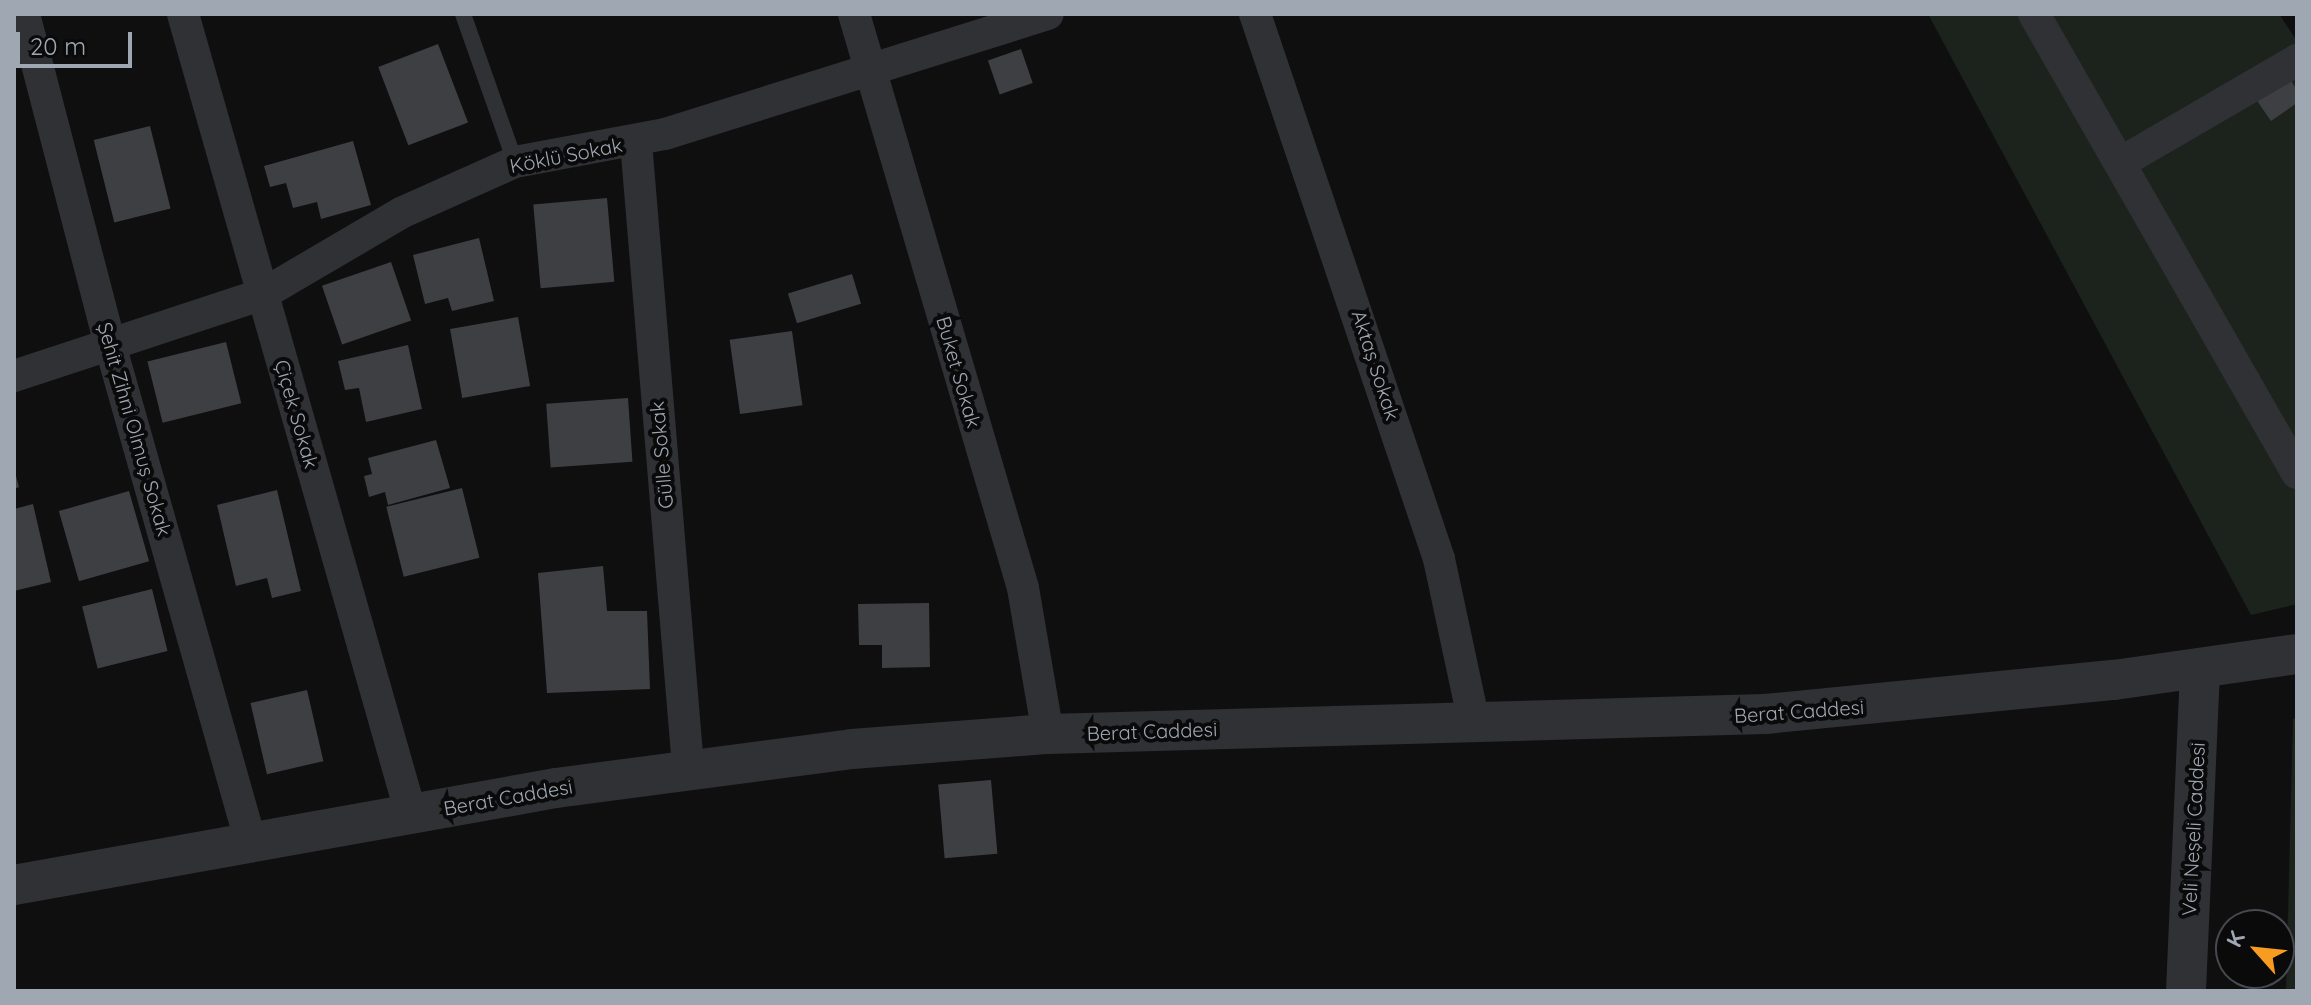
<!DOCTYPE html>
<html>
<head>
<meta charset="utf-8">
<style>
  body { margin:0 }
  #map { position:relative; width:2311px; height:1005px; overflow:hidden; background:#0f0f10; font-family:Quicksand,sans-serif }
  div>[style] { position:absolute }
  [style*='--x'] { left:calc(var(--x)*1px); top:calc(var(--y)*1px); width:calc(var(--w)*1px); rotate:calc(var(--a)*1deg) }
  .green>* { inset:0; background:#1b231c }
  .building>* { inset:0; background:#3e3f43; transform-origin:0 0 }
  .service>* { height:16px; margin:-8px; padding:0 8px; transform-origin:8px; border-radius:8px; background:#303135 }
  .minor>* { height:32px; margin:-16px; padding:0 16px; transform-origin:16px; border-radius:16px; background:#303135 }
  .tertiary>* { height:40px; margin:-20px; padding:0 20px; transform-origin:20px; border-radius:20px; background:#303135 }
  span { translate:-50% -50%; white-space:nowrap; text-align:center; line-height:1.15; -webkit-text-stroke:8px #0a0a0b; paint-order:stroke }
  .street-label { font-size:20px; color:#9fa7b2 }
  .frame { position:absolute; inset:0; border:16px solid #9fa7b2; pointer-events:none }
  .north { position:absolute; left:2215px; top:909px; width:80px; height:80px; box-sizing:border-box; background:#0a0a0b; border:2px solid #46494e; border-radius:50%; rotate:297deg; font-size:22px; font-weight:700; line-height:32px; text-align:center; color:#9fa7b2 }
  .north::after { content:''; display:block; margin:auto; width:28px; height:36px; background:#f79c21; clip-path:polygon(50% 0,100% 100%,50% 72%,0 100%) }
  .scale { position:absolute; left:16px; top:32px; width:116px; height:36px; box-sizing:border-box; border:4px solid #9fa7b2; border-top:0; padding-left:10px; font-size:24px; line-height:28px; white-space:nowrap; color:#9fa7b2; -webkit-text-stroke:6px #0a0a0b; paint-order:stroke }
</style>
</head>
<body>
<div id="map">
  <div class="green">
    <div style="clip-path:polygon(1928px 14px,2279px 14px,2297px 41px,2297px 604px,2251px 615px)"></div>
    <div style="clip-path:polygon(2297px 718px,2297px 991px,2286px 991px,2293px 719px)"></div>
  </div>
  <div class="building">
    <div style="left:438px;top:44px;width:84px;height:64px;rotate:69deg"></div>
    <div style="left:1021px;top:49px;width:36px;height:35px;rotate:71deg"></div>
    <div style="clip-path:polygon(2286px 73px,2297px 90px,2297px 103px,2271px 121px,2253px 95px)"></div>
    <div style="left:150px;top:126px;width:85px;height:58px;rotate:76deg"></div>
    <div style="clip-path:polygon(353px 141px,371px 205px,321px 219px,317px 202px,293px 208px,286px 183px,270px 187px,264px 166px)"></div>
    <div style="left:607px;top:198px;width:84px;height:74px;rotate:85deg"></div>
    <div style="clip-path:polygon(479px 238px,494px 301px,452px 311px,448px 298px,425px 304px,413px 255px)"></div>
    <div style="left:391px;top:262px;width:62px;height:73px;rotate:71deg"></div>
    <div style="left:852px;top:274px;width:31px;height:67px;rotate:73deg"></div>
    <div style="left:518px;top:317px;width:70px;height:69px;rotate:80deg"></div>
    <div style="left:792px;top:331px;width:75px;height:63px;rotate:82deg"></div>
    <div style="left:226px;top:342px;width:63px;height:81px;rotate:76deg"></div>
    <div style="clip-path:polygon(408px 345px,422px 409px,366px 422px,359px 388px,345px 390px,338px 361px)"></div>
    <div style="left:628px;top:398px;width:64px;height:82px;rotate:86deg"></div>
    <div style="clip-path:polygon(436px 440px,450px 488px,388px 505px,385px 492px,369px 497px,364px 476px,372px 474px,368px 458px)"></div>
    <div style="clip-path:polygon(14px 469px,19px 487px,14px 489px)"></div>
    <div style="left:462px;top:488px;width:72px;height:78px;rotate:76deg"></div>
    <div style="clip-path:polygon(277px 490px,301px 591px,272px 598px,267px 578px,236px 586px,217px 505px)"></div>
    <div style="left:129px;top:491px;width:73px;height:73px;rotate:74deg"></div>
    <div style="clip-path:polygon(33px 504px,51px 582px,14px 591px,14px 509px)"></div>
    <div style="clip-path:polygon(603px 566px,607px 611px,647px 611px,650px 689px,547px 693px,538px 573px)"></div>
    <div style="left:152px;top:589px;width:64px;height:72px;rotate:76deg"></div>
    <div style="clip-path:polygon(929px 603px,930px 667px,882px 668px,882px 645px,859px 645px,858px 604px)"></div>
    <div style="left:307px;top:690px;width:73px;height:58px;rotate:77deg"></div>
    <div style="left:991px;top:780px;width:74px;height:53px;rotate:85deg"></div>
  </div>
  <div class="service">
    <div style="--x:463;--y:14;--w:157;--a:70.6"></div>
  </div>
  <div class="minor">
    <div style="--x:24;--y:14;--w:345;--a:75.4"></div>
    <div style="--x:111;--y:348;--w:514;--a:74.21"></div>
    <div style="--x:183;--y:14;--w:832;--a:74.09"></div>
    <div style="--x:854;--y:14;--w:598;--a:73.59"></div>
    <div style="--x:1023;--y:588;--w:148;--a:80.3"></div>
    <div style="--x:1255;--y:14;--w:575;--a:71.34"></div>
    <div style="--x:1439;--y:559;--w:167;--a:77.9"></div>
    <div style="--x:2034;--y:14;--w:529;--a:60.19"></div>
    <div style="--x:636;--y:142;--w:627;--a:85.24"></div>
    <div style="--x:2120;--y:163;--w:205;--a:-30.2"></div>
    <div style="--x:14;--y:376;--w:262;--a:-18.2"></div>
    <div style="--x:263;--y:294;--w:162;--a:-30.4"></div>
    <div style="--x:403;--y:212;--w:123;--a:-24.1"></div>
    <div style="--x:515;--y:162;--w:153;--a:-10.6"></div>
    <div style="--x:665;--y:134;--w:401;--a:-17.4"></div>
  </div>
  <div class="tertiary">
    <div style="--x:14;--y:885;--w:551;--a:-10.15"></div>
    <div style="--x:556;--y:788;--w:299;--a:-7.5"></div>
    <div style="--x:852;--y:749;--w:197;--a:-4.4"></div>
    <div style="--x:1048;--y:734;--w:717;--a:-1.6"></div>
    <div style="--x:1765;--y:714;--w:351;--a:-5.6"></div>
    <div style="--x:2114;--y:680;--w:185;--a:-8.1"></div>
    <div style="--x:2186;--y:991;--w:323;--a:-87.5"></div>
  </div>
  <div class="street-label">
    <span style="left:566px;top:155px;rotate:-11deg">Köklü Sokak</span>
    <span style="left:1376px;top:365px;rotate:72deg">Aktaş Sokak</span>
    <span style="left:959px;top:372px;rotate:74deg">Buket Sokak</span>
    <span style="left:297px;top:414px;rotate:74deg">Çiçek Sokak</span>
    <span style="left:135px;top:429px;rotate:74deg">Şehit Zihni Olmuş Sokak</span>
    <span style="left:661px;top:455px;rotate:-95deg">Gülle Sokak</span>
    <span style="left:1799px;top:711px;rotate:-4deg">Berat Caddesi</span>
    <span style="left:1152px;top:731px;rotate:-2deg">Berat Caddesi</span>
    <span style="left:508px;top:797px;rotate:-10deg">Berat Caddesi</span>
    <span style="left:2193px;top:829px;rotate:-87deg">Veli Neşeli Caddesi</span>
  </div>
  <div class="frame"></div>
  <div class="north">K</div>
  <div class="scale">20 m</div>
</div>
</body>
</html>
